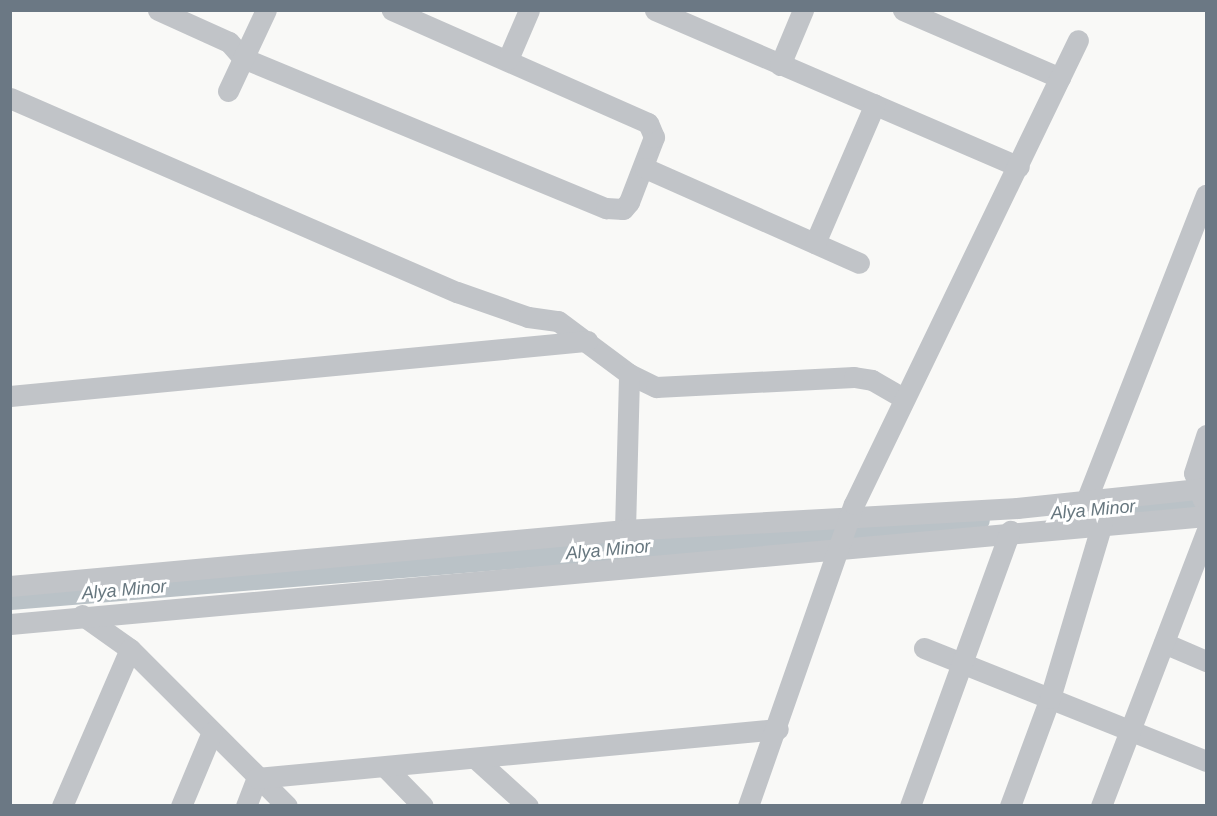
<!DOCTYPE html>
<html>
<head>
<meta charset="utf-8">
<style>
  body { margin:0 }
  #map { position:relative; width:1217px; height:816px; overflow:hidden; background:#f9f9f7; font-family:Helvetica,sans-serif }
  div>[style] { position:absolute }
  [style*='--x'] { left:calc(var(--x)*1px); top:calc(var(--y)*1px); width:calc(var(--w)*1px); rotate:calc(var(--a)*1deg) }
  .canal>* { height:21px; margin:-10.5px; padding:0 10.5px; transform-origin:10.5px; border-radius:10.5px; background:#bac2c7 }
  .minor>* { height:21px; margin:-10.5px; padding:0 10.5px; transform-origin:10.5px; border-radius:10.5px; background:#c1c4c8 }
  span { translate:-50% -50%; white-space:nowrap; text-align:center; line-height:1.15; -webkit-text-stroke:6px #fff; paint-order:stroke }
  .water-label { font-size:18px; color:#67777f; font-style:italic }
  .frame { position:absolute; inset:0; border:12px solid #6b7884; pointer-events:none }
</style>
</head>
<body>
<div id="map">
  <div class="canal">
    <div style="--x:1067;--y:513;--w:140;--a:-4.9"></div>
    <div style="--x:10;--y:599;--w:972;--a:-4.66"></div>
  </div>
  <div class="minor">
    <div style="--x:158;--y:10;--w:78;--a:24.3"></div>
    <div style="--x:229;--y:42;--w:21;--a:49"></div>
    <div style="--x:243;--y:58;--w:393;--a:22.5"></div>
    <div style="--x:606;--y:208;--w:17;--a:3"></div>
    <div style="--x:623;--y:209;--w:9;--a:-49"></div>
    <div style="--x:629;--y:202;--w:70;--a:-69"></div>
    <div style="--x:654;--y:137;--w:15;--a:-113"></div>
    <div style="--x:648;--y:123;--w:280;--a:-156.2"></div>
    <div style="--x:655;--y:10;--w:396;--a:23.3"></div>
    <div style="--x:903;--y:10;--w:171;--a:23.4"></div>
    <div style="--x:508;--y:59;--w:53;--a:-66.8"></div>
    <div style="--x:780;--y:65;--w:60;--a:-67.3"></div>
    <div style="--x:228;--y:91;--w:89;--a:-64.9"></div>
    <div style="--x:10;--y:98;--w:487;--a:23.5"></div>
    <div style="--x:457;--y:292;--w:75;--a:19.4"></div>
    <div style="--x:528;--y:317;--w:30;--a:8"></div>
    <div style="--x:558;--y:321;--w:89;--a:36.7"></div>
    <div style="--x:629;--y:374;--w:30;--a:26"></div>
    <div style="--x:656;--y:387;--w:198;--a:-2.9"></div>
    <div style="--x:854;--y:377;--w:18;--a:9"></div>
    <div style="--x:872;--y:380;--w:36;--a:30"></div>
    <div style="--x:645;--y:168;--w:234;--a:23.9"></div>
    <div style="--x:815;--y:243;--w:151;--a:-66.7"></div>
    <div style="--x:10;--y:396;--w:580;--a:-5.45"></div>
    <div style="--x:1203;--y:500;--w:28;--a:-108"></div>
    <div style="--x:1194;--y:473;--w:40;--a:-72"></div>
    <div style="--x:1086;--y:501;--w:329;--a:-68.6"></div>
    <div style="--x:625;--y:530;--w:156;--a:-88.5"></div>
    <div style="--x:10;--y:586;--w:618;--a:-5.2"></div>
    <div style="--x:625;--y:530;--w:393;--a:-3.2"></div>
    <div style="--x:1017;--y:508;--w:190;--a:-6"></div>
    <div style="--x:82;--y:615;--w:59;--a:35.3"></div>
    <div style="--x:130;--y:649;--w:222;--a:45"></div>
    <div style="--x:10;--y:624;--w:1201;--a:-5.16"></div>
    <div style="--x:1164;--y:643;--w:46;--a:23.2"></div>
    <div style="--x:924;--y:648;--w:304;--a:21.8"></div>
    <div style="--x:476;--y:759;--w:70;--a:42.1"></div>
    <div style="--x:385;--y:767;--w:54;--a:45.7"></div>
    <div style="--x:62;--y:806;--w:171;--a:-66.6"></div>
    <div style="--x:181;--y:806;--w:80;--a:-67.3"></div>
    <div style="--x:246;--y:806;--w:30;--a:-69"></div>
    <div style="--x:257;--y:778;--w:523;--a:-5.37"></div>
    <div style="--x:748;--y:806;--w:320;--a:-70.7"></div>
    <div style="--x:854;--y:504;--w:515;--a:-64.23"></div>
    <div style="--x:910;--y:806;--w:293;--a:-70"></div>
    <div style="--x:1010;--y:806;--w:115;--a:-69.7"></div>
    <div style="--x:1050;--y:698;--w:182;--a:-73.4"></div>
    <div style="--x:1101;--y:806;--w:293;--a:-69"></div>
  </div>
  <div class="water-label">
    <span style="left:1093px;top:510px;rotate:-5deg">Alya Minor</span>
    <span style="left:608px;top:550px;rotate:-5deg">Alya Minor</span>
    <span style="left:124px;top:590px;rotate:-5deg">Alya Minor</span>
  </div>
  <div class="frame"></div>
</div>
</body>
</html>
